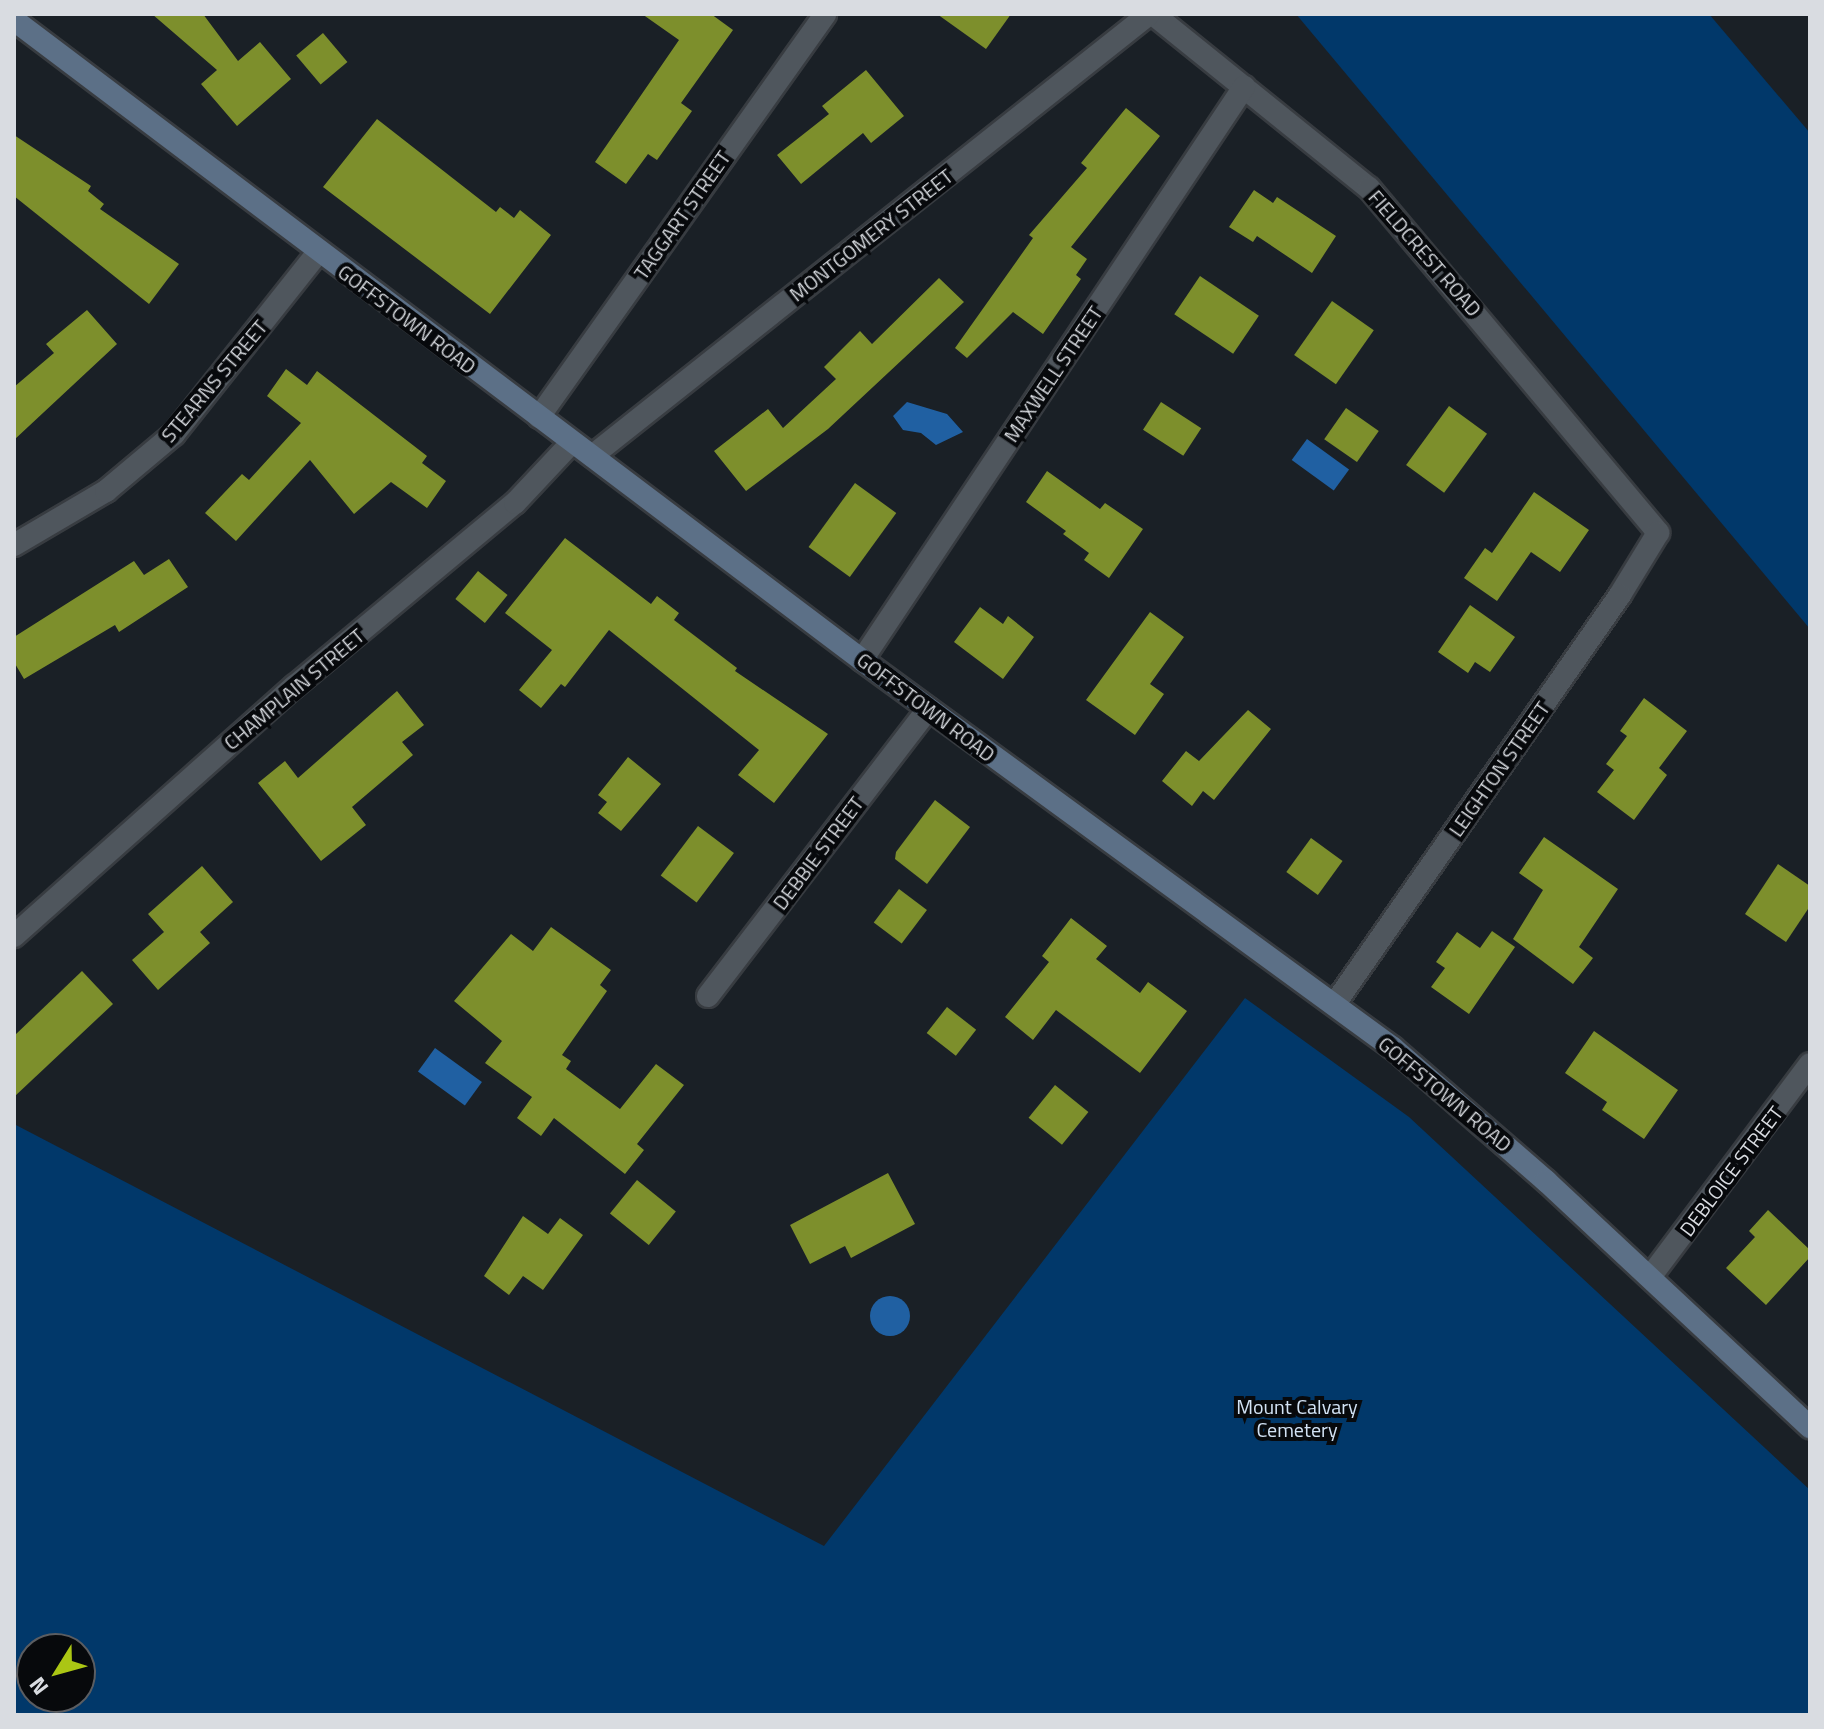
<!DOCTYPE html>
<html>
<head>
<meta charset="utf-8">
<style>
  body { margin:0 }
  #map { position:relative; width:1824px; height:1729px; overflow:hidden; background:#1a2026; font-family:"Titillium Web",sans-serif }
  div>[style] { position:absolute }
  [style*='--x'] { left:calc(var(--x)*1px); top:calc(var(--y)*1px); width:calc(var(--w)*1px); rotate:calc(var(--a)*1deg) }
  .green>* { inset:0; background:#01386a }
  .water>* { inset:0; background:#2060a2; transform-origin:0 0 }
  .round { border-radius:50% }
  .building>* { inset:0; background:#7d8f2c; transform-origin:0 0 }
  .roads { filter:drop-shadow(2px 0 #383c41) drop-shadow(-2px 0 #383c41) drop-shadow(0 2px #383c41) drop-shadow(0 -2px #383c41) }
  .minor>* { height:22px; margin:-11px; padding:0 11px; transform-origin:11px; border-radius:11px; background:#4f565d }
  .secondary>* { height:22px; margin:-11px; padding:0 11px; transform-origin:11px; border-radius:11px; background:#5c7087 }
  span { translate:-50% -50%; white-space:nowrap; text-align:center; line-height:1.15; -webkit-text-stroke:8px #07090c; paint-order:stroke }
  .street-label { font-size:20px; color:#d9dce1 }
  .park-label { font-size:20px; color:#d3e3f5 }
  .frame { position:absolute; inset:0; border:16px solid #d9dce1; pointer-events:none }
  .north { position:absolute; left:16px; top:1633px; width:80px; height:80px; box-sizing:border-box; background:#07090c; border:2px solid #5b5d61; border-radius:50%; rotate:233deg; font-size:22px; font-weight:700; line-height:32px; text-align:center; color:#d9dce1 }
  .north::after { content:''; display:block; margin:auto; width:28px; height:36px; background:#abc614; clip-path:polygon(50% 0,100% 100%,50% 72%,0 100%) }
</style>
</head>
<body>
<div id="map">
  <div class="green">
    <div style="clip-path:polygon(1296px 14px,1709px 14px,1810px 133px,1810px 629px)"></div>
    <div style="clip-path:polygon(evenodd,1245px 998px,1409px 1117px,1810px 1490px,1810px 1715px,14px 1715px,14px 1124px,824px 1546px,1245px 998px,32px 1649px,80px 1649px,80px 1697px,32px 1697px,32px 1649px)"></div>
  </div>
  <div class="water">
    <div style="clip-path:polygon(907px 402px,947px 414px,963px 432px,936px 445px,921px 433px,903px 430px,893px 416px)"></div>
    <div style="left:1307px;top:439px;width:52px;height:26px;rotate:36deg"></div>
    <div style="left:435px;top:1048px;width:58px;height:29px;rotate:36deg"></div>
    <div class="round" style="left:870px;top:1296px;width:40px;height:40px"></div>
  </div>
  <div class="building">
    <div style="clip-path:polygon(152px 14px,203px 14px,238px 61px,260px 42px,291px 79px,237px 126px,201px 84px,217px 70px)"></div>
    <div style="clip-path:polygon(642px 14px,711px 14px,733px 30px,681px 103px,692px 111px,657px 160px,648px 154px,626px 184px,595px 162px,679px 40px)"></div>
    <div style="clip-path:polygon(937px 14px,1011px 14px,986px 49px)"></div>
    <div style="left:323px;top:33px;width:38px;height:35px;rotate:50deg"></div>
    <div style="clip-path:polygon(866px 70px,904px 116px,871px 143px,863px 133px,801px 184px,777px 155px,829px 114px,822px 106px)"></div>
    <div style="clip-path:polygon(1126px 108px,1160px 136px,1071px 247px,1087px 259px,1076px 275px,1081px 279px,1043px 334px,1013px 312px,967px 358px,955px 348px,1033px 238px,1029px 235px,1087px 168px,1081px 163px)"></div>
    <div style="clip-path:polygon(377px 119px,496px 212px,500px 207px,514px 218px,520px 210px,551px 235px,490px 314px,323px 187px)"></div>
    <div style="clip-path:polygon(14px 135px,91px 186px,88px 191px,104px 204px,100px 209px,179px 264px,149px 304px,14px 196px)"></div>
    <div style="clip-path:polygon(1254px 190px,1273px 203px,1277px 197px,1336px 236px,1312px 273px,1257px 236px,1253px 242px,1229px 227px)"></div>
    <div style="left:1200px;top:276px;width:71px;height:46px;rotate:34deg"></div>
    <div style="clip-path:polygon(939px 278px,964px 302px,828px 429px,746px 491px,714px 451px,768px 409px,783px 428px,836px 379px,824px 367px,860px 331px,872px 344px)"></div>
    <div style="left:1332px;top:301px;width:51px;height:66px;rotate:35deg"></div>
    <div style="clip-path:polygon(87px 310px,117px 344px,14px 440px,14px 387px,54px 353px,46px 344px)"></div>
    <div style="clip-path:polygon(286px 369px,307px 385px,317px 371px,427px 456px,422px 463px,446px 481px,427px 508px,391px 482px,354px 514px,310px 460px,236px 541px,205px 513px,242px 474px,249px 480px,301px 423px,267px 396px)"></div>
    <div style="left:1161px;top:402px;width:48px;height:33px;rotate:33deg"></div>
    <div style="left:1449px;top:406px;width:47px;height:73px;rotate:36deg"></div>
    <div style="left:1346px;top:408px;width:40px;height:38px;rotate:35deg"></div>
    <div style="clip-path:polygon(1047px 471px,1100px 509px,1105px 503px,1143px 529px,1109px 578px,1084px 560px,1089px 553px,1063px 534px,1066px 531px,1026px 502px)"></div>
    <div style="left:855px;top:483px;width:51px;height:79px;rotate:36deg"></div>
    <div style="clip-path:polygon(1534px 492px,1589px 530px,1560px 572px,1531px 552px,1497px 601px,1464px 578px,1485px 548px,1492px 553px)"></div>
    <div style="clip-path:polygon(565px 538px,651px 604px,657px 596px,679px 613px,674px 620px,737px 668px,735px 671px,828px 734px,774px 803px,738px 775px,759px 750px,609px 630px,565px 687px,561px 684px,541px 708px,519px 690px,552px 650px,505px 613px)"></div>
    <div style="clip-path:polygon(169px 559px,188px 587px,119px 632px,115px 625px,24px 679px,14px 662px,14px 637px,134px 561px,144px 575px)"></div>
    <div style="left:478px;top:571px;width:38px;height:36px;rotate:39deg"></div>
    <div style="clip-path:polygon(1470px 605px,1515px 637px,1490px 672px,1475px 662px,1468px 673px,1438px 652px)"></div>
    <div style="clip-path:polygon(980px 607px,1003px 624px,1008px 616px,1034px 637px,1003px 679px,954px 642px)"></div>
    <div style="clip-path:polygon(1150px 612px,1184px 637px,1150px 684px,1164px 694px,1135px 735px,1086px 700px)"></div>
    <div style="clip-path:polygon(397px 691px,424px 725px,402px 742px,413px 755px,352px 807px,366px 825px,321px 861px,258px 783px,285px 761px,298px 778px)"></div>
    <div style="clip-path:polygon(1644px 698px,1687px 731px,1659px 768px,1667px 775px,1634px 820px,1597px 792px,1614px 770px,1606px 764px,1627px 736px,1620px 731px)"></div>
    <div style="clip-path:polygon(1248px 710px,1271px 729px,1214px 800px,1203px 791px,1192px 806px,1162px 781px,1186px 751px,1199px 761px)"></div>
    <div style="clip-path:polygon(628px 757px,661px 784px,621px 831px,598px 813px,607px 802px,598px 795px)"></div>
    <div style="clip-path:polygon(935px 800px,970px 827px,927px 884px,895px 859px,896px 852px)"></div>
    <div style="left:698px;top:826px;width:45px;height:62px;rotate:37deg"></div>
    <div style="clip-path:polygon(1544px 837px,1618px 889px,1579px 947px,1593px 958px,1573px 984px,1513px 939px,1543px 890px,1519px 873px)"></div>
    <div style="left:1311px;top:838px;width:39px;height:42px;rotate:36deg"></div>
    <div style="clip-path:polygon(1778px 864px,1810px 886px,1810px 906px,1786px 942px,1745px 914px)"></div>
    <div style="clip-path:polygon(202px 866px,233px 902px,200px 932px,210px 943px,158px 990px,132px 960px,164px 932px,148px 914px)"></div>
    <div style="left:899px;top:889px;width:35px;height:42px;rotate:37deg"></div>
    <div style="clip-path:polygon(1071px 918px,1107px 946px,1096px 959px,1140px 993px,1148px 982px,1187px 1011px,1140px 1073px,1056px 1010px,1033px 1040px,1005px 1017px,1049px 962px,1042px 956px)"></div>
    <div style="clip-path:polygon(551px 927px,611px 970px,600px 985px,607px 991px,562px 1055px,571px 1061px,566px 1069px,620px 1109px,656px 1064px,684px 1085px,637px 1144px,644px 1150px,625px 1174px,554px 1118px,541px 1136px,517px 1118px,532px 1097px,485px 1063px,502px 1041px,454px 1001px,511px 934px,533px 951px)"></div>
    <div style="clip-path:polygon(1492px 931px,1515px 947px,1469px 1014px,1431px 987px,1445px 968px,1436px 962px,1457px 932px,1480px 948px)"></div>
    <div style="clip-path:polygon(82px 971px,113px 1004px,14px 1097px,14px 1036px)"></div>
    <div style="left:947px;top:1007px;width:37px;height:33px;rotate:38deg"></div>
    <div style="clip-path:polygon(1594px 1031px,1678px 1090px,1644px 1139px,1602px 1110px,1607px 1102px,1565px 1073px)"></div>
    <div style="left:1055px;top:1085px;width:43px;height:42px;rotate:39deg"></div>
    <div style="clip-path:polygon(888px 1173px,915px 1224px,851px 1258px,845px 1246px,810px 1264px,790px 1225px)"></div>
    <div style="left:637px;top:1180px;width:50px;height:43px;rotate:39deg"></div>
    <div style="clip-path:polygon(1768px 1210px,1810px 1250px,1810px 1257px,1766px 1305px,1726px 1268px,1755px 1237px,1749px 1231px)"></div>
    <div style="clip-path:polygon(523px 1216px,548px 1234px,560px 1218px,583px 1235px,543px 1290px,523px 1276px,509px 1295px,484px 1276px)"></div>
  </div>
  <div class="roads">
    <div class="minor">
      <div style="--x:1153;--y:14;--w:277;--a:38.9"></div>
      <div style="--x:1369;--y:188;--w:450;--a:50"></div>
      <div style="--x:1658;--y:533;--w:73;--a:121.5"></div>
      <div style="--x:1620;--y:595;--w:498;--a:124.9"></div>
      <div style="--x:539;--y:417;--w:494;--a:-54.6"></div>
      <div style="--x:592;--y:456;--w:711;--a:-38.43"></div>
      <div style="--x:14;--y:545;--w:107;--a:-30.4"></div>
      <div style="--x:106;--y:491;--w:89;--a:-40"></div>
      <div style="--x:174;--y:434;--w:232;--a:-51.6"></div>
      <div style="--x:862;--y:660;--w:689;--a:-56.31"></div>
      <div style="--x:14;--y:936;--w:376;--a:-41.7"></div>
      <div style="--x:295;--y:686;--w:286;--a:-39.8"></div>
      <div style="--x:515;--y:503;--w:83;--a:-46.9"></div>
      <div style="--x:708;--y:996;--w:362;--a:-52.5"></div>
      <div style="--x:1650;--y:1277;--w:266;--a:-53.1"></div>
    </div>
    <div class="secondary">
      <div style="--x:14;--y:20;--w:1062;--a:37.04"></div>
      <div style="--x:862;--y:660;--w:658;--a:36.16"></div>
      <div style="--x:1393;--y:1048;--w:203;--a:41"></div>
      <div style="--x:1546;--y:1181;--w:361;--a:43"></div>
    </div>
  </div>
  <div class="street-label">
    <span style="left:682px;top:215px;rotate:-55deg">TAGGART STREET</span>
    <span style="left:871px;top:235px;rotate:-38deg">MONTGOMERY STREET</span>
    <span style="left:1425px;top:253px;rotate:49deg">FIELDCREST ROAD</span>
    <span style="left:407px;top:319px;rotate:37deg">GOFFSTOWN ROAD</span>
    <span style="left:1053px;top:374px;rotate:-56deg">MAXWELL STREET</span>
    <span style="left:214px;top:381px;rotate:-50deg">STEARNS STREET</span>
    <span style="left:294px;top:689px;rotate:-40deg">CHAMPLAIN STREET</span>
    <span style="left:926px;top:707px;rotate:37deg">GOFFSTOWN ROAD</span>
    <span style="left:1499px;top:769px;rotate:-55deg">LEIGHTON STREET</span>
    <span style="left:818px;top:853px;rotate:-53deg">DEBBIE STREET</span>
    <span style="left:1445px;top:1094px;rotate:40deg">GOFFSTOWN ROAD</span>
    <span style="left:1731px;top:1171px;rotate:-53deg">DEBLOICE STREET</span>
  </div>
  <div class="park-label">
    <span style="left:1297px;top:1418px">Mount Calvary<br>Cemetery</span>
  </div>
  <div class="frame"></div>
  <div class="north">N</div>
</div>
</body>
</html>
